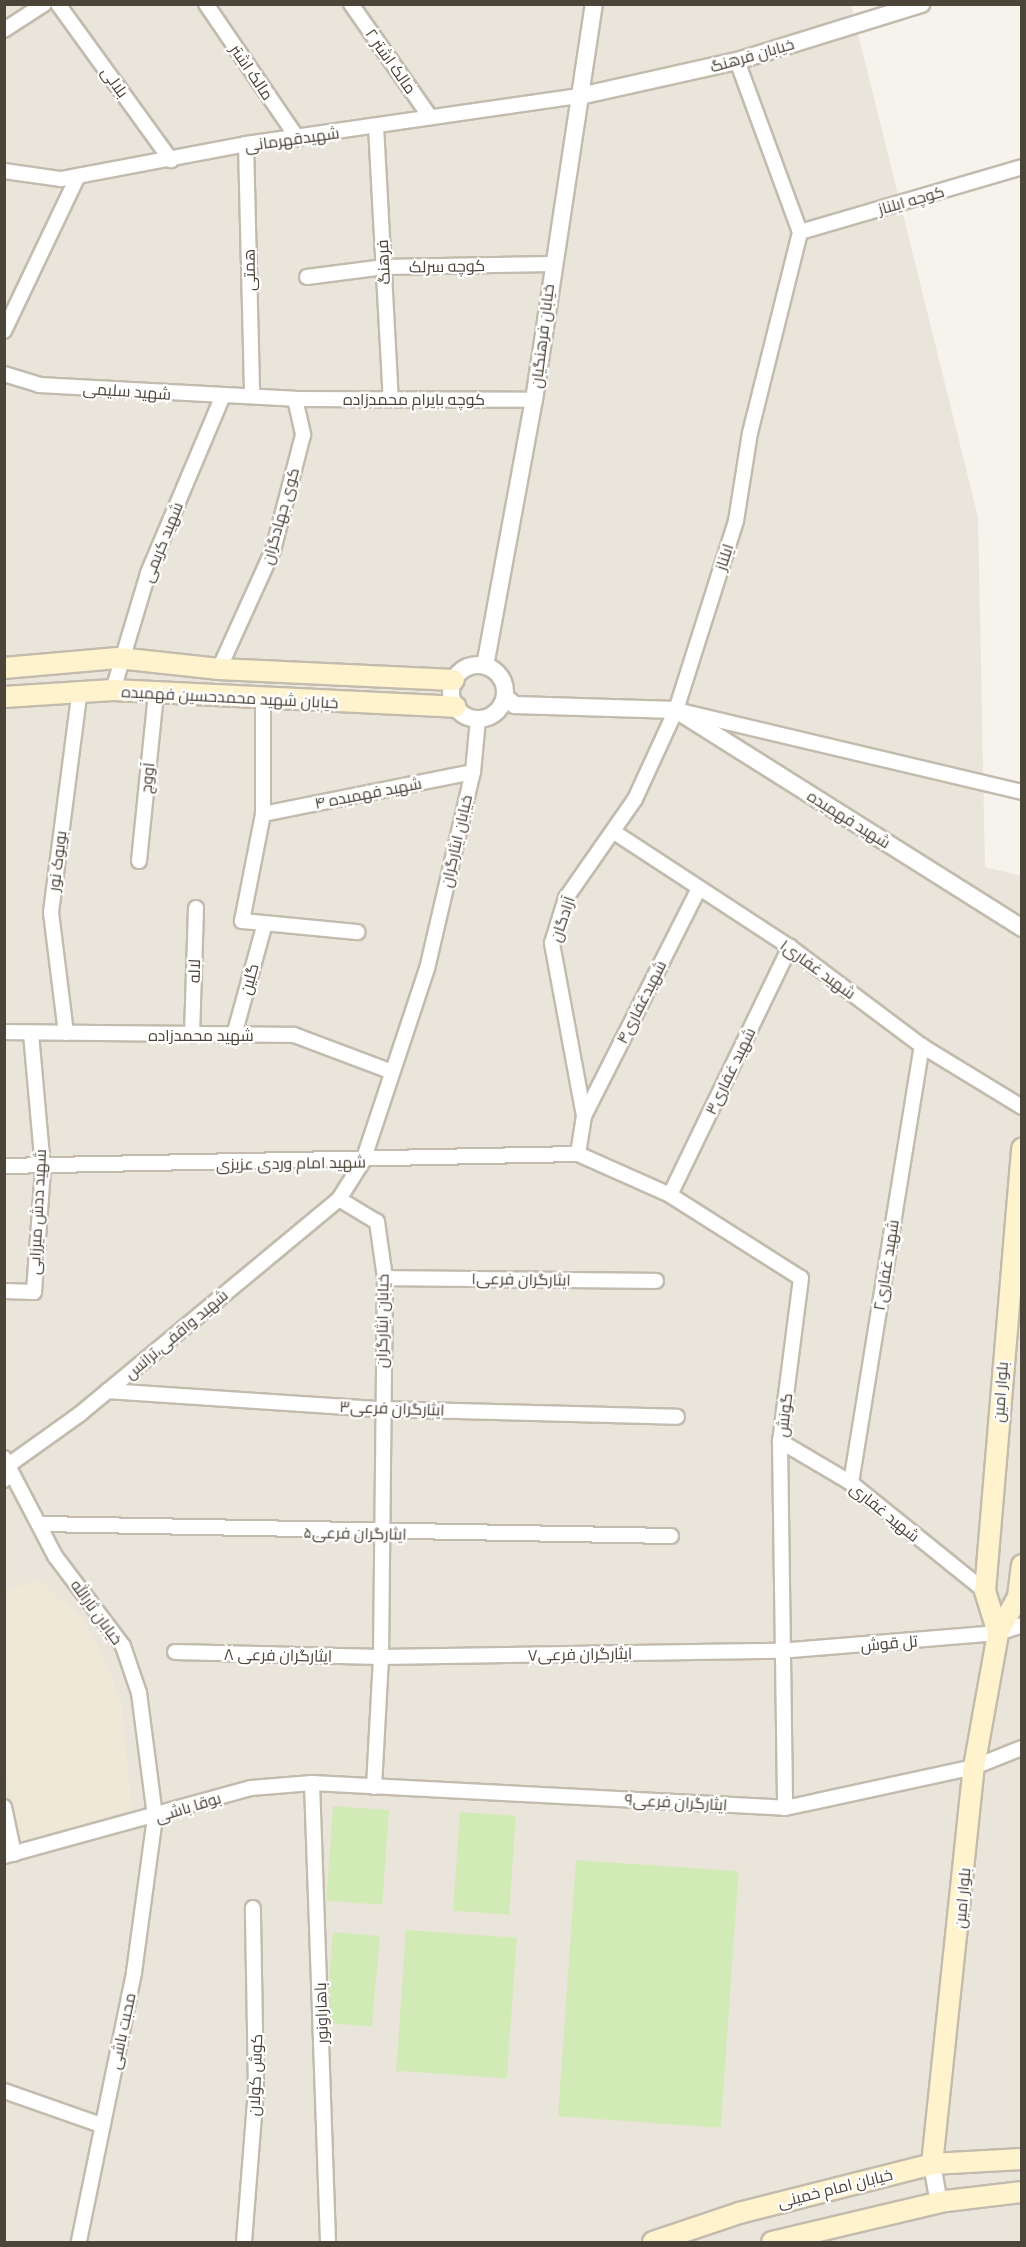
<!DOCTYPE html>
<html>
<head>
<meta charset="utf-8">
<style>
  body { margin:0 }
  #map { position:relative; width:1026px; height:2247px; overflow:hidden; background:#f6f3ec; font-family:"Archivo Narrow",Cairo,sans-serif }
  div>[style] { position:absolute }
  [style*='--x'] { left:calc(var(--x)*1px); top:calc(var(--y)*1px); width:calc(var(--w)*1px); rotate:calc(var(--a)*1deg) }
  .residential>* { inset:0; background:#eae5da }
  .education>* { inset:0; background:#efe8d6 }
  .green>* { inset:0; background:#d2eab5; transform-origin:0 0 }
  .roads { filter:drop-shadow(2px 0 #c2bbae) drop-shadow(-2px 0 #c2bbae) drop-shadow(0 2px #c2bbae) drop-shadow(0 -2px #c2bbae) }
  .minor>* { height:14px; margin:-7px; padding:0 7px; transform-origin:7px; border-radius:7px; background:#fff }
  .tertiary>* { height:16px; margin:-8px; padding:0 8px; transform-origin:8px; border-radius:8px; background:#fff }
  .tertiary>.ring { margin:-8px; padding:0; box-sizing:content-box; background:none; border:16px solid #fff; border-radius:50% }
  .secondary>* { height:20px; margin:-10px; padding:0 10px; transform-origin:10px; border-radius:10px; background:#fff3cd }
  span { translate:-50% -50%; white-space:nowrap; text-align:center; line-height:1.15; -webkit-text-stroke:4.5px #fff; paint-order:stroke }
  .street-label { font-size:16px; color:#4b4439 }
  .frame { position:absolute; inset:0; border:6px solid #4b4439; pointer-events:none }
</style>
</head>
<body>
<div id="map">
  <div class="residential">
    <div style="clip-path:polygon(5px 5px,851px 5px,978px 517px,985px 867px,1021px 876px,1021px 2242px,5px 2242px)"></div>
  </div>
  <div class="education">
    <div style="clip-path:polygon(39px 1580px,82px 1619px,105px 1660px,121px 1702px,132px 1810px,18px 1842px,5px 1766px,4px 1590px)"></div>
  </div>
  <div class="green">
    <div style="left:333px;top:1806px;width:56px;height:95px;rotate:4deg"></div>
    <div style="left:460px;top:1812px;width:56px;height:99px;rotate:4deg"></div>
    <div style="left:576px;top:1860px;width:163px;height:257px;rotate:4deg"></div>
    <div style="left:406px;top:1930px;width:111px;height:141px;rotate:4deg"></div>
    <div style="left:333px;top:1932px;width:47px;height:91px;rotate:5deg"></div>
  </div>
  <div class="roads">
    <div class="minor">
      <div style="--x:58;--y:4;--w:193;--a:54.1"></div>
      <div style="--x:206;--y:4;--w:163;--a:55.7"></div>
      <div style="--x:351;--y:4;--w:138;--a:55"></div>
      <div style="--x:4;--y:30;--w:48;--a:-33"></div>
      <div style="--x:376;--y:126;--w:273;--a:86.9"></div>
      <div style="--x:246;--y:144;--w:252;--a:88.6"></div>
      <div style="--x:4;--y:171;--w:58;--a:8"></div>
      <div style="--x:61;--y:179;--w:188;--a:-10.7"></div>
      <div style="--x:246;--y:144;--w:337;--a:-8.2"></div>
      <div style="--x:800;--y:232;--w:231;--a:-16.3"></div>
      <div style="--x:307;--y:277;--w:78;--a:-7.4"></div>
      <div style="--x:384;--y:267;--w:167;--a:-1"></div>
      <div style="--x:4;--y:331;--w:172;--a:-64.5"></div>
      <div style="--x:4;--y:374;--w:37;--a:17"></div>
      <div style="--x:39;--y:385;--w:256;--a:3.1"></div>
      <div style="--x:295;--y:399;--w:37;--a:77"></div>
      <div style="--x:303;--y:435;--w:119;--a:104.6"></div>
      <div style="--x:273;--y:550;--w:131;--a:114.4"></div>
      <div style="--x:295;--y:399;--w:239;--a:0.2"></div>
      <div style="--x:113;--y:690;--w:122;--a:-73.3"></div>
      <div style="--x:148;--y:573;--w:190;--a:-67.1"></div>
      <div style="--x:263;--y:700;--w:114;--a:90"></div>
      <div style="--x:263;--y:814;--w:109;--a:101.1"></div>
      <div style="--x:242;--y:921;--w:116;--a:5.5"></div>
      <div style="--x:684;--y:712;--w:347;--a:13.3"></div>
      <div style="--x:263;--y:814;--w:214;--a:-11.3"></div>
      <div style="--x:614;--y:832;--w:210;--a:33.2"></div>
      <div style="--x:790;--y:947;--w:165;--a:36.9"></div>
      <div style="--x:922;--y:1046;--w:117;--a:31.4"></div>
      <div style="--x:139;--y:861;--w:167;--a:-84.2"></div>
      <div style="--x:4;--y:1032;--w:290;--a:0.6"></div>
      <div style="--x:294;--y:1035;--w:103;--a:20.6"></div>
      <div style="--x:66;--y:1033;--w:122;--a:-97.1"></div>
      <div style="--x:51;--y:912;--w:224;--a:-82.6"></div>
      <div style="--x:192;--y:1035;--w:127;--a:-88.2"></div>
      <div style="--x:234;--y:1035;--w:116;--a:-74.5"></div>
      <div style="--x:584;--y:1116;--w:255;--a:-63.2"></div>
      <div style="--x:578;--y:1154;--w:38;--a:-81"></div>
      <div style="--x:584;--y:1116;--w:176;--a:-100.5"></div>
      <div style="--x:552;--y:943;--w:47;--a:-72.7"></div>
      <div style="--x:566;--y:898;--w:121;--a:-55.1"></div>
      <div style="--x:635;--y:799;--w:98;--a:-65.3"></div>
      <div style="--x:676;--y:710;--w:198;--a:-72.4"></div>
      <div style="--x:736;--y:521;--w:89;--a:-81"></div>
      <div style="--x:750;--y:433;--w:207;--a:-76"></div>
      <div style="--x:800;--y:232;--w:182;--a:-110.2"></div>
      <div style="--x:4;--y:1166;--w:574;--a:-1.2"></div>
      <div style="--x:578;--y:1154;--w:101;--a:24"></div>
      <div style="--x:670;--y:1195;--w:155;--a:32.4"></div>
      <div style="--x:801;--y:1278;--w:164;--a:97.3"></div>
      <div style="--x:780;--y:1441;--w:367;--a:89.2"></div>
      <div style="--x:670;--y:1195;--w:276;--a:-64.2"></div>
      <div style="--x:385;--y:1278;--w:271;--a:0.6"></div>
      <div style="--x:4;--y:1291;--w:30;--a:2"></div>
      <div style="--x:34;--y:1292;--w:124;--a:-85.8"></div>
      <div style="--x:43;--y:1168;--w:136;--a:-95.1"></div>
      <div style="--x:107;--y:1391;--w:274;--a:3.8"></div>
      <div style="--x:380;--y:1409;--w:297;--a:1.5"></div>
      <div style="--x:780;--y:1441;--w:82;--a:30.6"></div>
      <div style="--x:851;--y:1483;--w:172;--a:38.9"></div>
      <div style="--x:4;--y:1458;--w:110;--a:62.5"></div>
      <div style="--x:55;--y:1556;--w:113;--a:52.9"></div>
      <div style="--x:123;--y:1646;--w:50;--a:71.2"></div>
      <div style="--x:139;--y:1693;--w:125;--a:82.6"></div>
      <div style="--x:155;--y:1817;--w:157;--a:97.7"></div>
      <div style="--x:134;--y:1973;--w:275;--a:101.6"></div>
      <div style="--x:4;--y:1480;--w:17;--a:-69"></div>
      <div style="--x:10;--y:1464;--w:86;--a:-35.5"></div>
      <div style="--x:80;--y:1414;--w:337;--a:-39.7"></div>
      <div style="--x:851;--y:1483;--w:443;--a:-80.8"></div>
      <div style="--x:40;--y:1524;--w:631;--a:1.09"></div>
      <div style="--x:175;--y:1652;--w:206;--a:1.4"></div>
      <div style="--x:381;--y:1657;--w:398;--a:-0.9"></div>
      <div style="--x:779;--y:1651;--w:220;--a:-4.7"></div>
      <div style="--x:998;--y:1633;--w:25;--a:-18"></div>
      <div style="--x:312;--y:1783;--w:459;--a:88"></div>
      <div style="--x:374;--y:1787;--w:130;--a:-86.9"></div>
      <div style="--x:381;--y:1657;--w:379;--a:-89.4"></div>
      <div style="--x:385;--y:1278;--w:57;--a:-98.1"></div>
      <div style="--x:377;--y:1222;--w:44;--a:-148.8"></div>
      <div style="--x:339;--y:1199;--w:45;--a:-57.7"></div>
      <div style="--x:363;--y:1161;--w:202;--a:-71.6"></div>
      <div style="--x:427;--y:969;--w:202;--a:-76.9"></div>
      <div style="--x:473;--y:772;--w:53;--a:-84.6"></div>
      <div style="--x:4;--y:1807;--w:48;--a:78"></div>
      <div style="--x:4;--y:1856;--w:256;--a:-15.4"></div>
      <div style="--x:251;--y:1788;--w:61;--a:-4.7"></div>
      <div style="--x:312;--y:1783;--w:474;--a:3"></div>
      <div style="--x:785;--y:1808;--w:193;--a:-12.2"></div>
      <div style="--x:974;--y:1767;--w:52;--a:-21.6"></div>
      <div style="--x:4;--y:2091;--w:103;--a:19.3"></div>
      <div style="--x:244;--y:2242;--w:154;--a:-85.5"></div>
      <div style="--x:256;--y:2088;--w:180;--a:-91"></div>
    </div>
    <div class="tertiary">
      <div style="--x:580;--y:96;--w:161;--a:-12.6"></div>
      <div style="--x:737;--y:61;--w:193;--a:-17.2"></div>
      <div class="ring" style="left:451px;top:665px;width:38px;height:38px"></div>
      <div style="--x:485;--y:666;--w:270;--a:-79.6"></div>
      <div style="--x:534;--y:400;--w:401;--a:-81.4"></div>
      <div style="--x:505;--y:697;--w:13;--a:39"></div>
      <div style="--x:515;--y:705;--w:161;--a:1.8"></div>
      <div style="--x:676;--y:710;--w:409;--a:32.2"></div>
      <div style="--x:932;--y:2164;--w:40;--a:80"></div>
    </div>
    <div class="secondary">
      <div style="--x:4;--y:668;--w:114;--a:-5"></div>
      <div style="--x:118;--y:658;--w:102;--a:6.2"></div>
      <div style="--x:219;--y:669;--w:235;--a:2.7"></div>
      <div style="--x:4;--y:697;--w:109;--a:-3.7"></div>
      <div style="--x:113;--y:690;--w:343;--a:2.8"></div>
      <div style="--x:998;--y:1633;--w:44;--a:-107.2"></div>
      <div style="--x:985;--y:1591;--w:444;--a:-85.2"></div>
      <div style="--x:932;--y:2164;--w:399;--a:-84"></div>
      <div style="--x:974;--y:1767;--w:136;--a:-79.8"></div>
      <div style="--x:998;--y:1633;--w:41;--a:-60.9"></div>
      <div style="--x:1018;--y:1597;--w:32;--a:-83"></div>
      <div style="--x:653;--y:2242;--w:91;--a:-18.6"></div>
      <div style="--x:739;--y:2213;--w:199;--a:-14.2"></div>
      <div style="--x:932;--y:2164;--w:90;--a:-3.2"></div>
      <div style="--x:772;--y:2242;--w:179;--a:-13.3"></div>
      <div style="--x:946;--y:2201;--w:77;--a:-6.8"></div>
    </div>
  </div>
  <div class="street-label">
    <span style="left:752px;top:55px;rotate:-16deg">خیابان فرهنگ</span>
    <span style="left:391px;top:61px;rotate:55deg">مالک اشتر ۲</span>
    <span style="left:252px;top:72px;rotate:56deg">مالک اشتر</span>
    <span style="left:115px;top:82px;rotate:54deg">بلالی</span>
    <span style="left:292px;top:139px;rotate:-8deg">شهیدقهرمانی</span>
    <span style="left:911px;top:200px;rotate:-16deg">کوچه ایلناز</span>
    <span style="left:383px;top:262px;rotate:-93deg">فرهنگ</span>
    <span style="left:447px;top:266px;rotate:-1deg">کوچه سرلک</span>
    <span style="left:249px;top:270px;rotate:-91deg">همتی</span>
    <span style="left:542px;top:336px;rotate:-83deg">خیابان فرهنگیان</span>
    <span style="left:127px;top:391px;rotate:4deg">شهید سلیمی</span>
    <span style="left:414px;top:399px">کوچه بایرام محمدزاده</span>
    <span style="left:280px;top:516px;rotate:-74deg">کوی جهادگران</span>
    <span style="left:162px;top:542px;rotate:-68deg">شهید کریمی</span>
    <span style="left:724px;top:557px;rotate:-72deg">ایلناز</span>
    <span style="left:230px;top:697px;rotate:3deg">خیابان شهید محمدحسین فهمیده</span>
    <span style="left:147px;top:778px;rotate:-84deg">آووج</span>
    <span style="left:368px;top:793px;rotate:-11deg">شهید فهمیده ۴</span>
    <span style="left:849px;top:819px;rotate:32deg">شهید فهمیده</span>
    <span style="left:456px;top:841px;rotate:-77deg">خیابان ایثارگران</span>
    <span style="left:57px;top:861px;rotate:-83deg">بویوک نور</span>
    <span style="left:562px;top:919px;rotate:-71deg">آزادگان</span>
    <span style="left:818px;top:969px;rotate:36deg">شهید غفاری۱</span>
    <span style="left:194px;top:971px;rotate:-88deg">لاله</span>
    <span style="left:249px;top:979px;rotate:-75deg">گلین</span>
    <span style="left:641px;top:1002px;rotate:-63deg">شهیدغفاری۴</span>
    <span style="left:201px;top:1035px">شهید محمدزاده</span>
    <span style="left:730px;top:1071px;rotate:-64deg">شهید غفاری۳</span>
    <span style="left:291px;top:1163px;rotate:-1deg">شهید امام وردی عزیزی</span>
    <span style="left:37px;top:1212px;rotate:-87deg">شهید ددش میرزایی</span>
    <span style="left:886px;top:1265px;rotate:-81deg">شهید غفاری۲</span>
    <span style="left:521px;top:1279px;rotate:1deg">ایثارگران فرعی۱</span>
    <span style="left:382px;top:1321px;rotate:-89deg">خیابان ایثارگران</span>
    <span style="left:176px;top:1334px;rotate:-40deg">شهید واقفی،ترانس</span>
    <span style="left:1000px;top:1392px;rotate:-86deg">بلوار امین</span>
    <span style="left:392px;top:1408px;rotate:2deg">ایثارگران فرعی۳</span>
    <span style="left:784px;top:1415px;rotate:-83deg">گونش</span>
    <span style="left:885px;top:1512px;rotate:39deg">شهید غفاری</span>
    <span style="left:355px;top:1533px;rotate:1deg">ایثارگران فرعی۵</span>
    <span style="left:97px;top:1612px;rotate:54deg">خیابان ثارالله</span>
    <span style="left:889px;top:1643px;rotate:-5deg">تل قوش</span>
    <span style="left:580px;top:1654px;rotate:-1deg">ایثارگران فرعی۷</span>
    <span style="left:278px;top:1655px;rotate:1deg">ایثارگران فرعی ۸</span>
    <span style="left:676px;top:1802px;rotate:3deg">ایثارگران فرعی۹</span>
    <span style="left:188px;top:1807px;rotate:-17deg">بوقا باشی</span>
    <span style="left:962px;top:1898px;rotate:-85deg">بلوار امین</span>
    <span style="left:321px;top:2013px;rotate:-92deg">باهاراونور</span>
    <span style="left:122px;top:2031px;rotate:-78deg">محبت باشی</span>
    <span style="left:255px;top:2075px;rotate:-88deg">کوش کولان</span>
    <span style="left:835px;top:2188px;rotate:-14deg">خیابان امام خمینی</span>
  </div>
  <div class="frame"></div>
</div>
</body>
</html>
